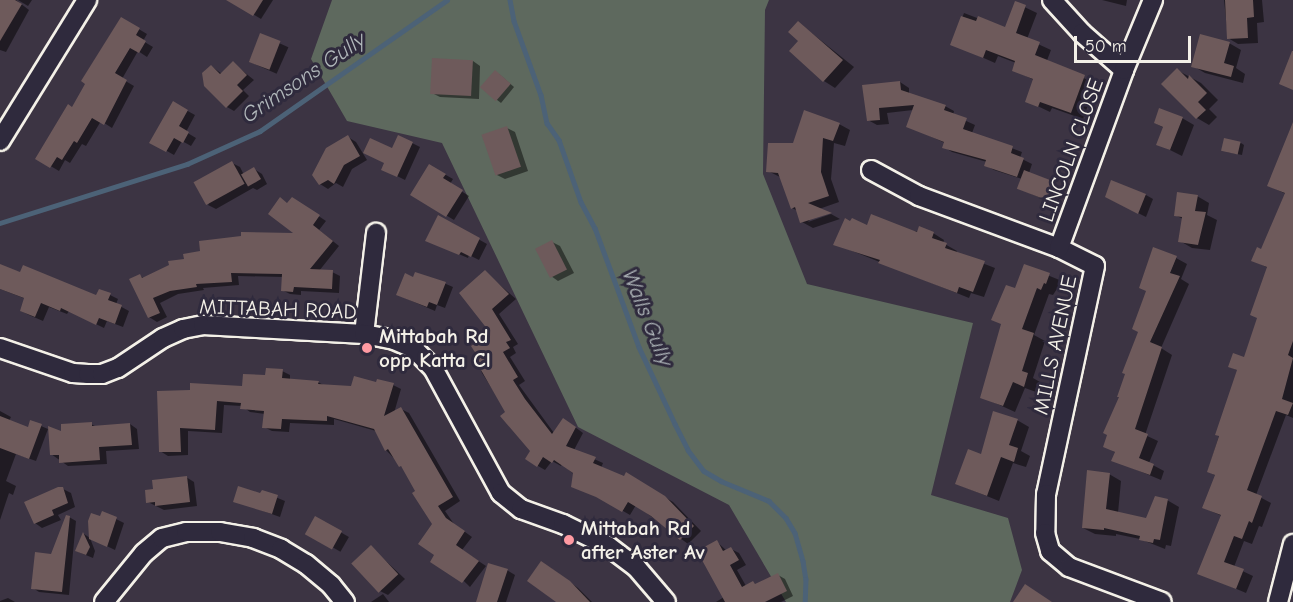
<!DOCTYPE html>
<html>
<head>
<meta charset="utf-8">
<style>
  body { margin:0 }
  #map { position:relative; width:1293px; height:602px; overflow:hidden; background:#3c3443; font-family:"Comic Neue",sans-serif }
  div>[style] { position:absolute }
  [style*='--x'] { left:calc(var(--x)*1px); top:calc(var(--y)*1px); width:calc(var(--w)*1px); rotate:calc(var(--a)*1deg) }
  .green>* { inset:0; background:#5e695e }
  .shadow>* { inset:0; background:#0007; transform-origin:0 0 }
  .stream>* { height:4.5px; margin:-2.25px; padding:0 2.25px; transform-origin:2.25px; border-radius:2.25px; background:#4c6277 }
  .building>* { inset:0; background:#6e5a5b; transform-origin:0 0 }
  .roads { filter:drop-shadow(2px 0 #f4f1e8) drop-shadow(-2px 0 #f4f1e8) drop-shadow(0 2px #f4f1e8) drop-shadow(0 -2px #f4f1e8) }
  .street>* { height:18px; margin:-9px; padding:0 9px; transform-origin:9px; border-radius:9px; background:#2f2a3d }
  .dots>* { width:16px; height:16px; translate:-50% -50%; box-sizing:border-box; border:3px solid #2f2a3d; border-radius:50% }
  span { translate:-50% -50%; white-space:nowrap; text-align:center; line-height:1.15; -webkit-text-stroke:6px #2f2a3d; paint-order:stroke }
  .street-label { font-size:21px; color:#f4f1e8 }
  .poi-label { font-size:21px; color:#f4f1e8; font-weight:700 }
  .left { translate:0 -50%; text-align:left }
  .water-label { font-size:22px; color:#b1b8bb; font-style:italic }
  .scale { position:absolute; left:1074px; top:36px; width:117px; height:27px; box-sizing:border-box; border:3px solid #f4f1e8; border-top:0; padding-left:8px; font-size:18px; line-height:21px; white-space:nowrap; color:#f4f1e8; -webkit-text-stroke:4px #2f2a3d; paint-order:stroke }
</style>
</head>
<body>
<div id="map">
  <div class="green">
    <div style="clip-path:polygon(332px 0,769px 0,765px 10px,763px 174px,807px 284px,973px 323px,931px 495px,1008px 518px,1022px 570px,1010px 602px,786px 602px,729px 505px,578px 427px,442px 143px,347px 121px,311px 59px)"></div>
  </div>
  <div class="shadow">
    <div style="clip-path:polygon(0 0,16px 0,29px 10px,6px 52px,0 50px)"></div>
    <div style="clip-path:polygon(18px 0,32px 0,28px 6px)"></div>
    <div style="clip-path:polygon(239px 0,273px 0,261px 19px,237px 4px)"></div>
    <div style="clip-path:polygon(1102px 0,1127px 0,1126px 6px)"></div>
    <div style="clip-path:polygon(1224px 0,1262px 0,1264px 22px,1257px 23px,1258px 43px,1238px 44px,1228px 38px)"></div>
    <div style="clip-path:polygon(1016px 3px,1037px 13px,1027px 39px,1051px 50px,1046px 63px,1096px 83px,1083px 119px,1052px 108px,1050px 112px,1027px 101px,1034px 80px,1014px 70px,1016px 63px,998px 56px,995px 63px,952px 44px,964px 13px,1006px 29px)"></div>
    <div style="clip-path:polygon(122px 19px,147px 34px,143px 41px,153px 47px,147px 57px,138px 51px,122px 79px,134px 86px,112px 128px,101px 121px,86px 146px,82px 144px,70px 163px,65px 160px,59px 171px,37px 158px,73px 109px)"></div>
    <div style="clip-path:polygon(799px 23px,854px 67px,835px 88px,824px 81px,800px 41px)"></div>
    <div style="left:261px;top:35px;width:30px;height:29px;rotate:24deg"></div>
    <div style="clip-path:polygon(1229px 43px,1241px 50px,1236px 68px,1245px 74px,1243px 83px,1205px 73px,1193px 66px)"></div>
    <div style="clip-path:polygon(473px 61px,480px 66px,479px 99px,440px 97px,432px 93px)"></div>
    <div style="clip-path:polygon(233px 63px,254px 80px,243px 90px,249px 96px,234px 111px,227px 107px,211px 66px,222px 74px)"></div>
    <div style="clip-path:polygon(1177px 70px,1201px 83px,1218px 100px,1209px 109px,1217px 117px,1209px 125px,1197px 118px,1163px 84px)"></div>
    <div style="clip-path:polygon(499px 74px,514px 87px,501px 103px,482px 88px)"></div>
    <div style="clip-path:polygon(900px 82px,909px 88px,909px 95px,945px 106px,954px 111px,953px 115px,975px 125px,972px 133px,1022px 152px,1020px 158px,1032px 164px,1029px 173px,1063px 188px,1057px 205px,1018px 188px,1022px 179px,994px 170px,985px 165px,987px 162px,952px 152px,944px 147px,945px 143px,908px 126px,913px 110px,887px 113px,889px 124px,877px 125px,868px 120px)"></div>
    <div style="clip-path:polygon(173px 103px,195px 115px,186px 132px,196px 138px,191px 146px,182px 141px,174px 155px,151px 142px)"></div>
    <div style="clip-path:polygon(1182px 118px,1194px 125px,1182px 156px,1158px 144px,1164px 128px,1155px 123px)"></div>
    <div style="clip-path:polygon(839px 124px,850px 130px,845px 146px,834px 143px,831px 179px,839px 202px,819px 209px,808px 222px,831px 214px,840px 219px,813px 228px,802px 222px,798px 211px,792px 208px,782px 178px,768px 171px,794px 145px)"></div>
    <div style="clip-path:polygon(507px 128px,515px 132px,528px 171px,505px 179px,497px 175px)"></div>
    <div style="clip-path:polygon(1293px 128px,1293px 418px,1286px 415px,1256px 495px,1271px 503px,1262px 527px,1259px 526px,1252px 544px,1244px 541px,1234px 567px,1253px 576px,1246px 593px,1199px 573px,1222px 516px,1204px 508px,1216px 476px,1208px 471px,1239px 371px,1230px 367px,1245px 359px,1259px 319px,1268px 268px,1253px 260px,1262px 251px,1286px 194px,1269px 186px)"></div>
    <div style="clip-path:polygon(348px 137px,356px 142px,367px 160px,352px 169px,343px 187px,336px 183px,328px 189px,320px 184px,314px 175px)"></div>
    <div style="clip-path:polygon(412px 143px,420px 147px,405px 180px,391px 173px,386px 163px,393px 150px)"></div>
    <div style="clip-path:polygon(1241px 143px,1244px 145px,1242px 155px,1227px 152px)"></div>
    <div style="clip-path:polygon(232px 163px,240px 167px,244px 175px,254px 169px,262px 174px,267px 184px,257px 190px,253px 188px,216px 209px,208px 205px)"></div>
    <div style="clip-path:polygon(430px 166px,453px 179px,450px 184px,469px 196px,454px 220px,412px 195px)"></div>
    <div style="clip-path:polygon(1146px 195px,1153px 199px,1146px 217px,1114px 201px)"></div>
    <div style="clip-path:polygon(1197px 196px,1209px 203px,1207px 215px,1217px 220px,1210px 250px,1192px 248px,1180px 241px,1183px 219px,1175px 215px)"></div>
    <div style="clip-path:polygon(280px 199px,288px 204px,299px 203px,326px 221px,319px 230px,339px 246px,319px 271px,332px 272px,340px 276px,339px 293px,301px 291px,301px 295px,290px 294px,282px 290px,283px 277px,238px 276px,239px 285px,203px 288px,204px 290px,178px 294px,160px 303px,167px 317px,157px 322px,149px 317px,140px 276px,145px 279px,297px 235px)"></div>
    <div style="clip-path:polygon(439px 217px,487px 244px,479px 260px,469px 255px,468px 258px,435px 244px)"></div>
    <div style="clip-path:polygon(868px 227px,933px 233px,944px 240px,943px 243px,957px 251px,956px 253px,995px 268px,984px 297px,971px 293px,969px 298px,835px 244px)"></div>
    <div style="clip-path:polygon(552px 242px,560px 246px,574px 273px,558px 281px,551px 276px,537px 249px)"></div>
    <div style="clip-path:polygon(1176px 258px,1187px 264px,1181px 279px,1189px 284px,1161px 348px,1172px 355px,1145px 435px,1158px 441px,1149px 463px,1164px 471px,1161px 480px,1113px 460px,1116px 453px,1105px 446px,1121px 397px,1118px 396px)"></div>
    <div style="clip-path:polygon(0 266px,97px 297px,110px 295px,118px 299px,116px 304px,129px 311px,123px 327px,107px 321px,104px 328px,69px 311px,67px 314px,49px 307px,43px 321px,29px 315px,21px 311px,26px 299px,0 289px)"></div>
    <div style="clip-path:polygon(1025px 266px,1062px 281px,1053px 295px,1049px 294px,1034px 335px,1045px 341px,1033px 378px,1040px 382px,1036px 392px,1025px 388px,1015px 412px,982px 397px)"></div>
    <div style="clip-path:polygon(485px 272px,516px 299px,499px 314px,518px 344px,513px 347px,516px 353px,510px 357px,525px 381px,519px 385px,554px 433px,571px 424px,583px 433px,574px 450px,603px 463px,601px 468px,624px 477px,626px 474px,673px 502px,701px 531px,688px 544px,636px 505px,630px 515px,604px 500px,562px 464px,561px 466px,552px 461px,545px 470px,538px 466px,532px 451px,482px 373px,473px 347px,484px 340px,490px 330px)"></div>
    <div style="clip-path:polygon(432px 278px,453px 287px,445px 308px,437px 305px,435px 311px,398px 295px,414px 279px,431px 280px)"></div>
    <div style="clip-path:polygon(282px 371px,290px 375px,290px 380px,318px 382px,325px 386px,353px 388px,377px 384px,393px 385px,401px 389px,394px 413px,401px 409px,409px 413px,460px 501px,445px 511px,454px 524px,472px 537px,462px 550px,486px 566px,470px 587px,436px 554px,434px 524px,404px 469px,386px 450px,376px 431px,334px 419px,334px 425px,290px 423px,289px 432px,272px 431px,264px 427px,265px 414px,250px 412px,242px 406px,224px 405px,222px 433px,188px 431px,188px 455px,168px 456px,160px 451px,159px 393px,243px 388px)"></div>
    <div style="clip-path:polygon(0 411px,11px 417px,9px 421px,29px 429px,41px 426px,48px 429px,36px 461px,16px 454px,6px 481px,16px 486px,13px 495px,9px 493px,0 520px)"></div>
    <div style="clip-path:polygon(1017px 420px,1029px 427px,1021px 451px,1030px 456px,1026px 467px,1013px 463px,999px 501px,957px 484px)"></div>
    <div style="clip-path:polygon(91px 424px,97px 427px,130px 424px,137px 429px,139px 449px,106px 451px,107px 464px,68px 466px,51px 454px,63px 434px)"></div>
    <div style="clip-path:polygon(1109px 474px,1121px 481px,1118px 513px,1147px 519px,1167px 500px,1179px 507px,1171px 546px,1166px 545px,1165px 549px,1140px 539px,1116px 534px,1116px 536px,1095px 534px,1083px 528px)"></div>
    <div style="clip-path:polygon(186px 477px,194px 482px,197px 506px,164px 510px,148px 502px)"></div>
    <div style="clip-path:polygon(63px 489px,71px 493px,75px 507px,58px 515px,61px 520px,42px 528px,35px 523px)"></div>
    <div style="clip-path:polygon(263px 492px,285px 501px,280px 517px,235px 501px,261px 495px)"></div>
    <div style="clip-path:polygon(69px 517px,76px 521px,69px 595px,39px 592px,33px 588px,52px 555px)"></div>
    <div style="left:316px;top:518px;width:38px;height:17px;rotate:30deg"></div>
    <div style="clip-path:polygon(116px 519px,124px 523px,115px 550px,90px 538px,95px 551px,93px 558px,76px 551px,84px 534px,90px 538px)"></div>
    <div style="clip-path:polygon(717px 542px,727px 551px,731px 549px,739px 553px,746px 565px,737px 570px,746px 586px,753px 583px,757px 585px,778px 575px,785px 579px,793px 596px,781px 602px,716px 602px,724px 597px)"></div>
    <div style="clip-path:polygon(371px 547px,405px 579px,388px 595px,380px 591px)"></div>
    <div style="clip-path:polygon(549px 567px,578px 588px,592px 602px,559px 602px)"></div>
    <div style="clip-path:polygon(507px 570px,515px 575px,506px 602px,477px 602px)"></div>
    <div style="clip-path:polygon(383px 594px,389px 602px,371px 602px)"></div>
    <div style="clip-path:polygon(8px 598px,15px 602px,0 602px,0 601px)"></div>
  </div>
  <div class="stream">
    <div style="--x:510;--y:0;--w:21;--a:79"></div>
    <div style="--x:514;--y:21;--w:79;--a:70"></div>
    <div style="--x:541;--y:95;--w:29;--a:78"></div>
    <div style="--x:547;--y:123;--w:21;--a:55"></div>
    <div style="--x:559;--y:140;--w:66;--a:70.5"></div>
    <div style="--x:581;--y:202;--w:30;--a:62"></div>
    <div style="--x:595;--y:228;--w:127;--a:69.7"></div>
    <div style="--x:639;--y:347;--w:85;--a:64.9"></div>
    <div style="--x:675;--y:424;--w:29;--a:63"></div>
    <div style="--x:688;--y:450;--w:26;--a:53"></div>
    <div style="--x:704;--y:471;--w:20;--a:30"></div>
    <div style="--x:721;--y:481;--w:52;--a:22.6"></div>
    <div style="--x:769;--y:501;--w:24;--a:45"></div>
    <div style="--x:786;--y:518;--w:17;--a:59"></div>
    <div style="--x:795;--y:533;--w:29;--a:74"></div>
    <div style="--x:803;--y:561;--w:18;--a:81"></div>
    <div style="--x:806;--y:579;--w:23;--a:92"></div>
    <div style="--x:0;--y:223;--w:196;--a:-17.5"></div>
    <div style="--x:187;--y:164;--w:80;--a:-24.3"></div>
    <div style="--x:260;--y:131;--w:228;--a:-35"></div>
  </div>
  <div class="building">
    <div style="clip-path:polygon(0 0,15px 0,22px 4px,0 41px)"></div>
    <div style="clip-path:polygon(226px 0,263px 0,253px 16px)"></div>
    <div style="clip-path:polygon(1225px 0,1253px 0,1254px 17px,1247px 18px,1248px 38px,1227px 39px)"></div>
    <div style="clip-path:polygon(1015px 1px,1026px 5px,1016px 33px,1040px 42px,1035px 55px,1085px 75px,1071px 113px,1040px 102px,1038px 107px,1025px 102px,1033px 79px,1012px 71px,1015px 61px,986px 50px,983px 58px,950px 45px,961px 16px,976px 21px,978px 16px,1005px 27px)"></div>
    <div style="clip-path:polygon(121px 17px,140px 28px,136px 35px,146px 41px,139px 53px,130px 48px,115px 73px,127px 80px,104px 125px,92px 118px,77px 143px,74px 141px,62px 160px,57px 157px,50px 168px,35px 159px,68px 104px,72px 107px,85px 84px,81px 81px)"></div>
    <div style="clip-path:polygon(798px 21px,843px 60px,823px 82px,789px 51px,798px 41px,788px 32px)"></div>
    <div style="left:260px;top:33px;width:22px;height:31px;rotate:21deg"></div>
    <div style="clip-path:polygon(1200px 34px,1230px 42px,1224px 63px,1234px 66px,1231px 77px,1191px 67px)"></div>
    <div style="clip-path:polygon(1292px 51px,1293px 51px,1293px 90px,1279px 84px)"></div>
    <div style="left:432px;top:58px;width:41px;height:36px;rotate:3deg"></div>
    <div style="clip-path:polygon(233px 61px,247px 75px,237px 85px,243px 91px,226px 108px,204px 86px,202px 73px,211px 65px,220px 74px)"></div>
    <div style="clip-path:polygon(1177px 68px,1188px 79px,1189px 75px,1207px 93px,1198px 102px,1206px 110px,1196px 119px,1161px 84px)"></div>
    <div style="left:495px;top:70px;width:21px;height:23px;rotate:41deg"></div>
    <div style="clip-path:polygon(900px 81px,901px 90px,946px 105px,944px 110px,967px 118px,963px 129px,1013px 146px,1011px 153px,1024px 158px,1017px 177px,984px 166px,986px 160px,942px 148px,944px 142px,906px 127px,914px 105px,879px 108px,880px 120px,867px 121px,862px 85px)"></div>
    <div style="clip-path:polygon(173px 101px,188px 110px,179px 126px,189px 132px,183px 143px,174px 138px,166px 152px,149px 143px)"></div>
    <div style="clip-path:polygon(1159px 108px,1183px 117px,1170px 150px,1156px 145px,1163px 127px,1154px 123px)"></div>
    <div style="clip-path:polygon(804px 110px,840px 123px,833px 141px,823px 138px,821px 172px,829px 196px,808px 203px,832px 213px,800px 223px,795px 207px,791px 209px,778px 173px,766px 172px,768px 143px,793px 143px)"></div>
    <div style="clip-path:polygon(1293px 122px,1293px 341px,1288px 355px,1293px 358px,1282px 399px,1293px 403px,1288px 415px,1276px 411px,1247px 490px,1262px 496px,1252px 523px,1249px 521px,1242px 539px,1234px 536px,1224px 562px,1244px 569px,1236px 589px,1197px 574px,1221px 515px,1202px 508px,1215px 475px,1207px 472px,1219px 436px,1215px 435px,1237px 370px,1228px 367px,1233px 353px,1244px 357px,1257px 318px,1250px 315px,1267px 267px,1251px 261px,1257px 247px,1261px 249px,1285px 193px,1267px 186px)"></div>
    <div style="left:507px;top:126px;width:43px;height:27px;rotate:71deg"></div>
    <div style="clip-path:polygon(348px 135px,360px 156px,344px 165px,334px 184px,328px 180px,319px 185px,312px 175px,326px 148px)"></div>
    <div style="clip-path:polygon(398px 135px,413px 142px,397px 177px,381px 170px,384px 163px,363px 153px,370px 138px,392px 148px)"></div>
    <div style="left:1224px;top:138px;width:17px;height:13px;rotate:13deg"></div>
    <div style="left:232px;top:161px;width:26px;height:44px;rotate:61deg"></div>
    <div style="clip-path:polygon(429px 164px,446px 174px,443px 178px,463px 190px,446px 217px,410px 195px)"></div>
    <div style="left:254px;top:167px;width:14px;height:15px;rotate:60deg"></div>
    <div style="left:1024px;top:170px;width:34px;height:20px;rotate:21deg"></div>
    <div style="clip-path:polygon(1111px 180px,1146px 194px,1138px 214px,1105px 197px)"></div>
    <div style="clip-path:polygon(1177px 192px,1198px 195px,1195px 211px,1206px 212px,1198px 245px,1178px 242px,1182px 217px,1174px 216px)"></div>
    <div style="clip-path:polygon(280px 197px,287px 203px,292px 197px,320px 215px,313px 225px,333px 241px,310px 269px,333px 270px,332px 289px,294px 287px,293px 292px,281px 291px,282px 274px,231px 273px,232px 282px,196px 284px,197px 287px,170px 291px,153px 298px,160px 313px,148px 318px,129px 279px,140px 274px,142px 278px,169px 265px,168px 261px,184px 259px,183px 254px,200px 251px,199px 241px,241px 236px,241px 232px,293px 233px,268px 214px)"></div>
    <div style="clip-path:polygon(871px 214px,917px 232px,919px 226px,934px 232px,932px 238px,947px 243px,945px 248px,985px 261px,973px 292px,959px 287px,957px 293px,878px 263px,880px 260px,833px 245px,845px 218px,850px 221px,852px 218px,867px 225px)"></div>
    <div style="clip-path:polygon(438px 215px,480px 238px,471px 257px,461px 252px,459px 255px,425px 241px)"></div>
    <div style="left:552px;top:240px;width:33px;height:19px;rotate:63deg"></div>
    <div style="clip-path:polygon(1153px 247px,1177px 256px,1170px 273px,1180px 276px,1150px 342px,1162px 347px,1135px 429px,1148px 434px,1139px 458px,1154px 464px,1150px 475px,1111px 461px,1115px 452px,1103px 447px,1107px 435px,1103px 433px,1119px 397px,1117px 397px,1125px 374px,1122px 373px,1138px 332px,1132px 329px,1146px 291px,1139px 288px)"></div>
    <div style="clip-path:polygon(0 264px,20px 272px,23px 265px,96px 295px,99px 289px,111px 293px,108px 300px,122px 305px,115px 324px,99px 318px,96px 325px,61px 308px,60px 311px,41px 303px,35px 317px,20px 311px,24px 298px,0 289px)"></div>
    <div style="clip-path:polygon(1024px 264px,1050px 273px,1046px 284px,1044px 283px,1041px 290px,1037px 288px,1022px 329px,1034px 333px,1022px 371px,1028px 373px,1024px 387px,1013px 382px,1003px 406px,980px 398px,1001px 324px,991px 320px,1006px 285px,1015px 288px)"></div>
    <div style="clip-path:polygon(485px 270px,509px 294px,492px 309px,511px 340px,506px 342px,510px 348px,503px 352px,518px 377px,513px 380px,525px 399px,552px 434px,563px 418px,576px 427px,566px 446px,596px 457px,593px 463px,624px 476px,626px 472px,665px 496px,694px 526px,680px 540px,651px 516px,628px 502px,622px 512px,596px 497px,571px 487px,573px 473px,554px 460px,552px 463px,543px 457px,537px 467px,525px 459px,530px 451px,500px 416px,505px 412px,473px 356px,476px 354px,471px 346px,482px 339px,480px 334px,488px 330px,459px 293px)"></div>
    <div style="clip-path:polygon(415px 272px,446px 282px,437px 305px,429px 302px,427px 307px,396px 295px,405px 273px,413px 277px)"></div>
    <div style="clip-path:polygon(266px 368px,283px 369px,282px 378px,319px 381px,318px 384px,351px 386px,354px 376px,376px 382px,377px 379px,394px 383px,384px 416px,401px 407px,453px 497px,438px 506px,446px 518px,465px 531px,456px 545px,479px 561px,462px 583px,430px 562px,434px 555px,418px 544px,432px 524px,412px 493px,415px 491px,401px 466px,399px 467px,388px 449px,385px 451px,374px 429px,327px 416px,327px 421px,282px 419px,281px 429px,262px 428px,264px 411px,240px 409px,241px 403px,217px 401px,215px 430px,180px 428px,181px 452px,159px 452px,157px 391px,190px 390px,190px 383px,242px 386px,243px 374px,265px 375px)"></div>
    <div style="clip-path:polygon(993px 411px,1018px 419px,1009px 445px,1018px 448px,1014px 462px,1001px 457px,987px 496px,955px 484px,968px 449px,981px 454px)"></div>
    <div style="clip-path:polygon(0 416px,28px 427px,30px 420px,42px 424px,29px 459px,0 448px)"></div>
    <div style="clip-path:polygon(92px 422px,92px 426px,130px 423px,132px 445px,99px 447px,100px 460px,59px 463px,59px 455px,50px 455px,48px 426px,61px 431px,61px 424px)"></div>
    <div style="clip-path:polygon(1087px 470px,1110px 473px,1106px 509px,1146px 518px,1155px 496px,1168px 499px,1160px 540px,1154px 539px,1153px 543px,1139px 540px,1140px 536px,1104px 528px,1104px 530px,1082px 528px)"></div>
    <div style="clip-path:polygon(187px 476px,190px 502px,155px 506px,155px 502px,146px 503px,145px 490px,153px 489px,152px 480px)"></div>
    <div style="clip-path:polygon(238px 486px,260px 493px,262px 490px,278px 495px,272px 514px,233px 502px)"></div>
    <div style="clip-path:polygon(58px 487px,63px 487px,68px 503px,52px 510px,54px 515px,34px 524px,24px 502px)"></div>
    <div style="clip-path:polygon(102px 511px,117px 517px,107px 547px,89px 539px,88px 521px,91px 513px,100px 516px)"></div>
    <div style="clip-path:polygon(66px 515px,70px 516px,62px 592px,31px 589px,35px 552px,51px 554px)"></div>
    <div style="left:315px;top:516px;width:31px;height:21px;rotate:29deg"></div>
    <div style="clip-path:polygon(83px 532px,90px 547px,86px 555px,75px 551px)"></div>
    <div style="clip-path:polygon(717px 540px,723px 551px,731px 547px,739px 560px,730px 565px,742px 587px,753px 581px,755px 584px,778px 573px,787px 591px,765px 602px,725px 602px,697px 551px)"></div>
    <div style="left:371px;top:545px;width:40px;height:27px;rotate:47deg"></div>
    <div style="clip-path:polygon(541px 561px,570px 581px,590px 602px,556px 602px,527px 581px)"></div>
    <div style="clip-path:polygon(488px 563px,508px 569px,497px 602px,476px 602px)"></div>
    <div style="clip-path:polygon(1025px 584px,1052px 602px,1013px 602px)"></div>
  </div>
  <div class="roads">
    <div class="street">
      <div style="--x:1052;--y:0;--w:45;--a:47.7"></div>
      <div style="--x:1082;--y:33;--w:56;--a:41.4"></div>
      <div style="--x:0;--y:141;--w:166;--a:-58.3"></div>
      <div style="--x:871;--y:170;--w:55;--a:28.4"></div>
      <div style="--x:919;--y:196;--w:149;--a:20.4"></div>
      <div style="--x:1059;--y:248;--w:40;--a:26.6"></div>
      <div style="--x:1095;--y:266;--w:233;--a:102.1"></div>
      <div style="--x:1046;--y:494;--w:39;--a:91"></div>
      <div style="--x:1045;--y:533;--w:19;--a:74"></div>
      <div style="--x:1050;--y:551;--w:25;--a:40"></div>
      <div style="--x:1069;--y:567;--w:99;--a:20.6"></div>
      <div style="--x:1059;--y:248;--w:189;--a:-69.9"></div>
      <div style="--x:1124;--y:70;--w:76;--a:-67.5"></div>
      <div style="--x:364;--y:334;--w:102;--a:-83.2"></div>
      <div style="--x:0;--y:348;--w:77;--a:18.9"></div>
      <div style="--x:73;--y:373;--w:15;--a:4"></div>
      <div style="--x:88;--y:374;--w:14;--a:0"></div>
      <div style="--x:102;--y:374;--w:17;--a:-21"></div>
      <div style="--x:118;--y:368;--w:54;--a:-33.7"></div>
      <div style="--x:163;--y:338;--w:22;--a:-24"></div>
      <div style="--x:183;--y:329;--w:20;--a:-11"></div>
      <div style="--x:203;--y:325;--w:161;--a:3.2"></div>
      <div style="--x:364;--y:334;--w:31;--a:11"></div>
      <div style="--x:394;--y:340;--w:21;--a:23"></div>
      <div style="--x:413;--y:348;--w:28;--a:45"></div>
      <div style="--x:433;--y:368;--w:142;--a:61.5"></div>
      <div style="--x:501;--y:493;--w:26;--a:39"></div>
      <div style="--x:521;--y:509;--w:45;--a:19.7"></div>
      <div style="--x:563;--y:524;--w:50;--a:26.1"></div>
      <div style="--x:608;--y:546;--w:35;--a:37"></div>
      <div style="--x:636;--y:567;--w:46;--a:49.4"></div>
      <div style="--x:104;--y:602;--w:63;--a:-50.8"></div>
      <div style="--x:144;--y:553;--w:23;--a:-40"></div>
      <div style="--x:162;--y:538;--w:25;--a:-14"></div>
      <div style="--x:186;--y:532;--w:34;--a:0"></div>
      <div style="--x:220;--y:532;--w:34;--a:10"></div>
      <div style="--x:253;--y:538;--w:30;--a:21"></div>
      <div style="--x:281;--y:549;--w:29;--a:31"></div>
      <div style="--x:306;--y:564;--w:33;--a:40"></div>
      <div style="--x:331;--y:585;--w:22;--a:51"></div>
      <div style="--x:1278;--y:602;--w:60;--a:-75.5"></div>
    </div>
  </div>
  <div class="dots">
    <div style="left:367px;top:348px;background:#ff9aa2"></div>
    <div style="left:569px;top:540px;background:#ff9aa2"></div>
  </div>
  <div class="street-label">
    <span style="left:1071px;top:150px;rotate:-70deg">LINCOLN CLOSE</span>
    <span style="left:278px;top:309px;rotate:2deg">MITTABAH ROAD</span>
    <span style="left:1055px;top:345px;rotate:-78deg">MILLS AVENUE</span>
  </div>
  <div class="poi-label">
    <span class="left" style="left:379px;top:348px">Mittabah Rd<br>opp Katta Cl</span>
    <span class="left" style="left:581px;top:540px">Mittabah Rd<br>after Aster Av</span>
  </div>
  <div class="water-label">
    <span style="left:304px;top:78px;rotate:-34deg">Grimsons Gully</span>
    <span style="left:647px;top:318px;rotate:68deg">Walls Gully</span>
  </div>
  <div class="scale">50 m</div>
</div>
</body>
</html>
